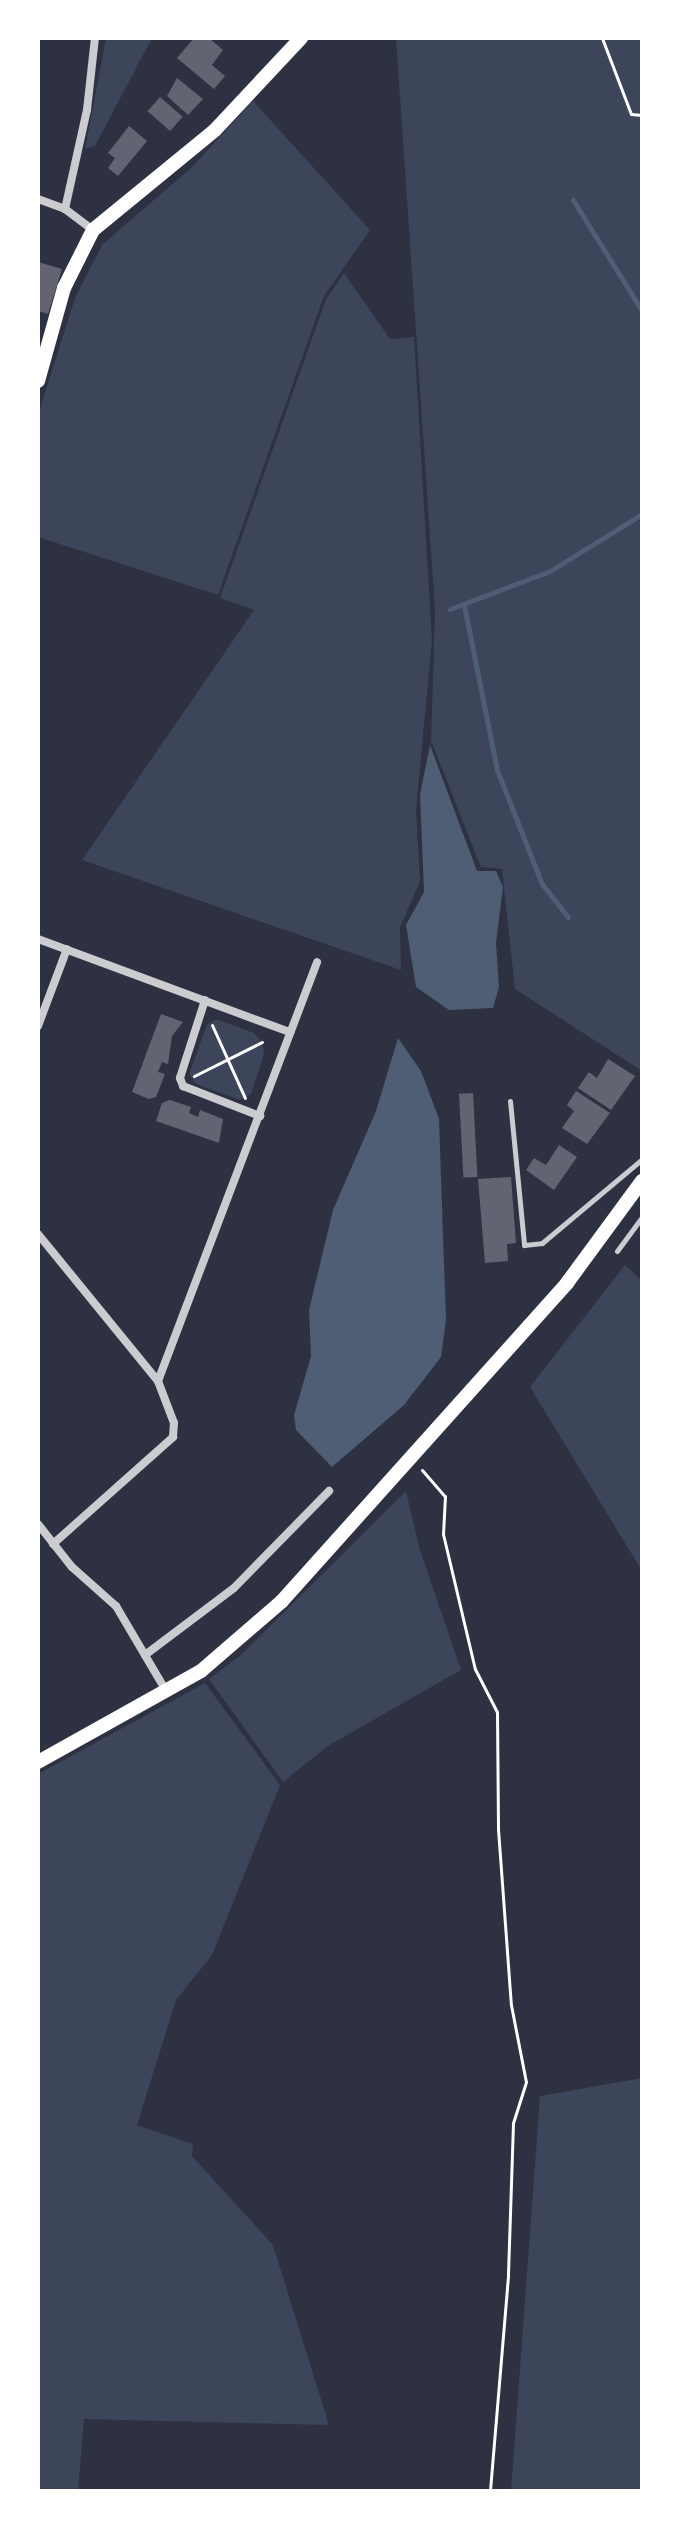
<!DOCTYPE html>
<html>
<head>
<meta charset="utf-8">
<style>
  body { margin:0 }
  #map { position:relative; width:680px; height:2529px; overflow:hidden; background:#2d3142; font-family:Raleway,sans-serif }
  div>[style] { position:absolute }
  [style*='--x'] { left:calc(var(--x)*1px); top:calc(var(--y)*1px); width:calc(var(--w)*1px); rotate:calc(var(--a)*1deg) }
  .green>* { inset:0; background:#3c4559 }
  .water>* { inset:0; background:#4f5d75 }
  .stream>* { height:5px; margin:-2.5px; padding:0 2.5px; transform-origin:2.5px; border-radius:2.5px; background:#4f5d75 }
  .building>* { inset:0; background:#626471; transform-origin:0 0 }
  .path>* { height:3px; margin:-1.5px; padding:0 1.5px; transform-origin:1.5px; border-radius:1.5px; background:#fff }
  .service>* { height:5px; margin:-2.5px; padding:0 2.5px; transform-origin:2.5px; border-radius:2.5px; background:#caccd0 }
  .minor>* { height:8px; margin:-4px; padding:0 4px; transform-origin:4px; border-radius:4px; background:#caccd0 }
  .secondary>* { height:14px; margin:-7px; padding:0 7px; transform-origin:7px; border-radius:7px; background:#fff }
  span { translate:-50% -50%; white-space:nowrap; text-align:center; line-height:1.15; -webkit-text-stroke:7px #fff; paint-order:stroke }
  .frame { position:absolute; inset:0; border:40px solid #fff; pointer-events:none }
</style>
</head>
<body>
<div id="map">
  <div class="green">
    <div style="clip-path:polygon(106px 38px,152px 38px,95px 146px,85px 149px)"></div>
    <div style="clip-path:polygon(396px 38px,642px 38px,642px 1071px,515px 989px,502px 869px,481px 867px,431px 741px,435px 610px)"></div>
    <div style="clip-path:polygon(253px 101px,370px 230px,324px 296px,218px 595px,38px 537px,38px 415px,75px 298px,102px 245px,192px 167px)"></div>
    <div style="clip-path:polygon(344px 273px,390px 339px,414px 337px,432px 640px,416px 810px,420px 882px,400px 927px,401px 970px,82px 860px,254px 610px,220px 598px,326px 299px)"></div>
    <div style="clip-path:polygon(216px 1019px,254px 1033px,262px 1042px,264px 1054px,251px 1094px,240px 1100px,196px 1084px,189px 1074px,207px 1025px)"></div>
    <div style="clip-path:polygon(625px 1265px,642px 1281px,642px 1571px,530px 1387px)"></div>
    <div style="clip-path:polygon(406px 1491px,419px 1547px,461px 1670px,328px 1746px,283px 1782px,209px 1679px,241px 1655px)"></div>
    <div style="clip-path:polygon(205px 1683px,280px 1785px,212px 1955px,176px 2000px,137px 2125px,193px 2144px,192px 2156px,273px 2245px,329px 2425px,84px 2419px,78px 2491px,38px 2491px,38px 1774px)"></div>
    <div style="clip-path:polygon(642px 2078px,642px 2491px,511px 2491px,540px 2096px)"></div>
  </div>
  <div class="water">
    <div style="clip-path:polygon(430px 745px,477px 871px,496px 871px,503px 887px,496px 943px,499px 987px,493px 1008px,449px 1010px,416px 987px,406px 925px,424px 892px,420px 795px)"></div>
    <div style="clip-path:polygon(398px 1038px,421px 1071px,439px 1119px,446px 1320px,441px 1357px,404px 1405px,332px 1467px,296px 1430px,294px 1415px,311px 1356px,309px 1310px,333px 1210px,376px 1111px)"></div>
  </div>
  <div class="stream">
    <div style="--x:573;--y:200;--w:131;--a:58.1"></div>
    <div style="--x:464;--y:605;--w:168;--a:78.7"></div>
    <div style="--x:497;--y:770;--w:123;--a:68.5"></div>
    <div style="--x:542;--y:884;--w:42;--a:51.8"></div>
    <div style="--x:450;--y:609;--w:107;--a:-20.8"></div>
    <div style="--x:550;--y:571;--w:108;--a:-31.8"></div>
  </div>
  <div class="building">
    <div style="clip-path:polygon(194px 38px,209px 38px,223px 50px,212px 65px,225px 76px,214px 89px,177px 58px)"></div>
    <div style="clip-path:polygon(177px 78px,203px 99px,188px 115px,167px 96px)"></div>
    <div style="left:160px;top:97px;width:30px;height:19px;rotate:41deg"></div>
    <div style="clip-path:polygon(129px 126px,147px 141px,118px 176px,108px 168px,115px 158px,108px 153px)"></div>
    <div style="clip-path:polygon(38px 262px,62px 269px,48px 314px,38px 311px)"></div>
    <div style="clip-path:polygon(161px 1014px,183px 1022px,172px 1036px,168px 1064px,162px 1062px,158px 1072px,165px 1074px,156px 1097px,149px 1099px,132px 1092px)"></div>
    <div style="clip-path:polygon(608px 1059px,635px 1076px,611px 1110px,578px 1088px,589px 1072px,597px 1078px)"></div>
    <div style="clip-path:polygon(576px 1091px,610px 1113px,587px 1144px,562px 1128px,574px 1111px,567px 1105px)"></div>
    <div style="left:473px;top:1093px;width:84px;height:14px;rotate:87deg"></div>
    <div style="clip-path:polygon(170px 1100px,191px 1107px,189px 1113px,198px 1117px,200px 1110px,223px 1119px,219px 1143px,156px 1121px,162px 1103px)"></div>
    <div style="clip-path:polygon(559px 1145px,577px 1157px,554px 1190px,526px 1170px,534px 1158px,546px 1165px)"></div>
    <div style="clip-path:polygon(511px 1177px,516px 1243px,507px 1244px,508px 1261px,485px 1263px,478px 1179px)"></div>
  </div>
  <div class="path">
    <div style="--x:602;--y:38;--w:81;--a:69.1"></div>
    <div style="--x:631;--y:114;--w:11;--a:5"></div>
    <div style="--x:212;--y:1025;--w:80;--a:65.7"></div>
    <div style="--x:194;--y:1076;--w:76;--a:-26.6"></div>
    <div style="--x:422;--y:1470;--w:35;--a:49"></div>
    <div style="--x:445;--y:1496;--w:38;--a:93"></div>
    <div style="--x:443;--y:1534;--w:139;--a:76.7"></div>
    <div style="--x:475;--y:1669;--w:48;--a:62.9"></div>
    <div style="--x:497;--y:1712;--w:117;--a:89.5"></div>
    <div style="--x:498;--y:1829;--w:176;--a:85.8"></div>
    <div style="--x:511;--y:2005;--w:78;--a:79"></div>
    <div style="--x:526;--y:2082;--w:43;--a:107.6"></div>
    <div style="--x:513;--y:2123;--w:153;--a:91.9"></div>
    <div style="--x:508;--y:2276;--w:216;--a:94.8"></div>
  </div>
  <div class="service">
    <div style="--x:510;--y:1101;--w:145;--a:84.4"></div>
    <div style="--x:524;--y:1245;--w:18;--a:-6"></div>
    <div style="--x:542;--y:1243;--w:131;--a:-40"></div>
    <div style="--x:617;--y:1251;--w:42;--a:-53.7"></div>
  </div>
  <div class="minor">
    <div style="--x:38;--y:199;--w:29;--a:20"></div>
    <div style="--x:65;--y:209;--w:35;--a:37"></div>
    <div style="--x:65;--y:209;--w:101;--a:-77.5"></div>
    <div style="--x:87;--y:110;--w:72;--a:-83.7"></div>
    <div style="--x:38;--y:939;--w:269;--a:20.3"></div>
    <div style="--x:205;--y:1000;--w:82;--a:107.8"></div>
    <div style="--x:180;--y:1078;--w:9;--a:69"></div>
    <div style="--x:183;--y:1086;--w:83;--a:21.3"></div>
    <div style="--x:38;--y:1026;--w:82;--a:-69.4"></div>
    <div style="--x:38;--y:1234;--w:190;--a:50.8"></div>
    <div style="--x:38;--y:1524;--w:55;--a:51.7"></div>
    <div style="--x:72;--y:1567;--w:59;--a:41.6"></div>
    <div style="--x:116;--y:1606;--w:99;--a:59.5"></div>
    <div style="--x:53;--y:1544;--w:161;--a:-41.7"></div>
    <div style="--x:173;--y:1437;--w:14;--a:-86"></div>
    <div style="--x:174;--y:1423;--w:45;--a:-110.9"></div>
    <div style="--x:158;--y:1381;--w:448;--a:-69.2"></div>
    <div style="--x:145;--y:1655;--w:111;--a:-37"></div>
    <div style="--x:234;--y:1588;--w:136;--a:-45.6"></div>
  </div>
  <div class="secondary">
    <div style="--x:38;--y:381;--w:97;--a:-74.4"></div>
    <div style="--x:64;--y:288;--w:65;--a:-63.4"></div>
    <div style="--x:93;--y:230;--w:158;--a:-39.3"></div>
    <div style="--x:215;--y:130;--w:126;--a:-46.9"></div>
    <div style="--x:38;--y:1762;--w:187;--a:-29.2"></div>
    <div style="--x:201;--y:1671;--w:107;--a:-40.8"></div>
    <div style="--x:282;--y:1601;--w:427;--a:-48.1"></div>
    <div style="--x:567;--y:1283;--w:127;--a:-53.7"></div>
  </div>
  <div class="frame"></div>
</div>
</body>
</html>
